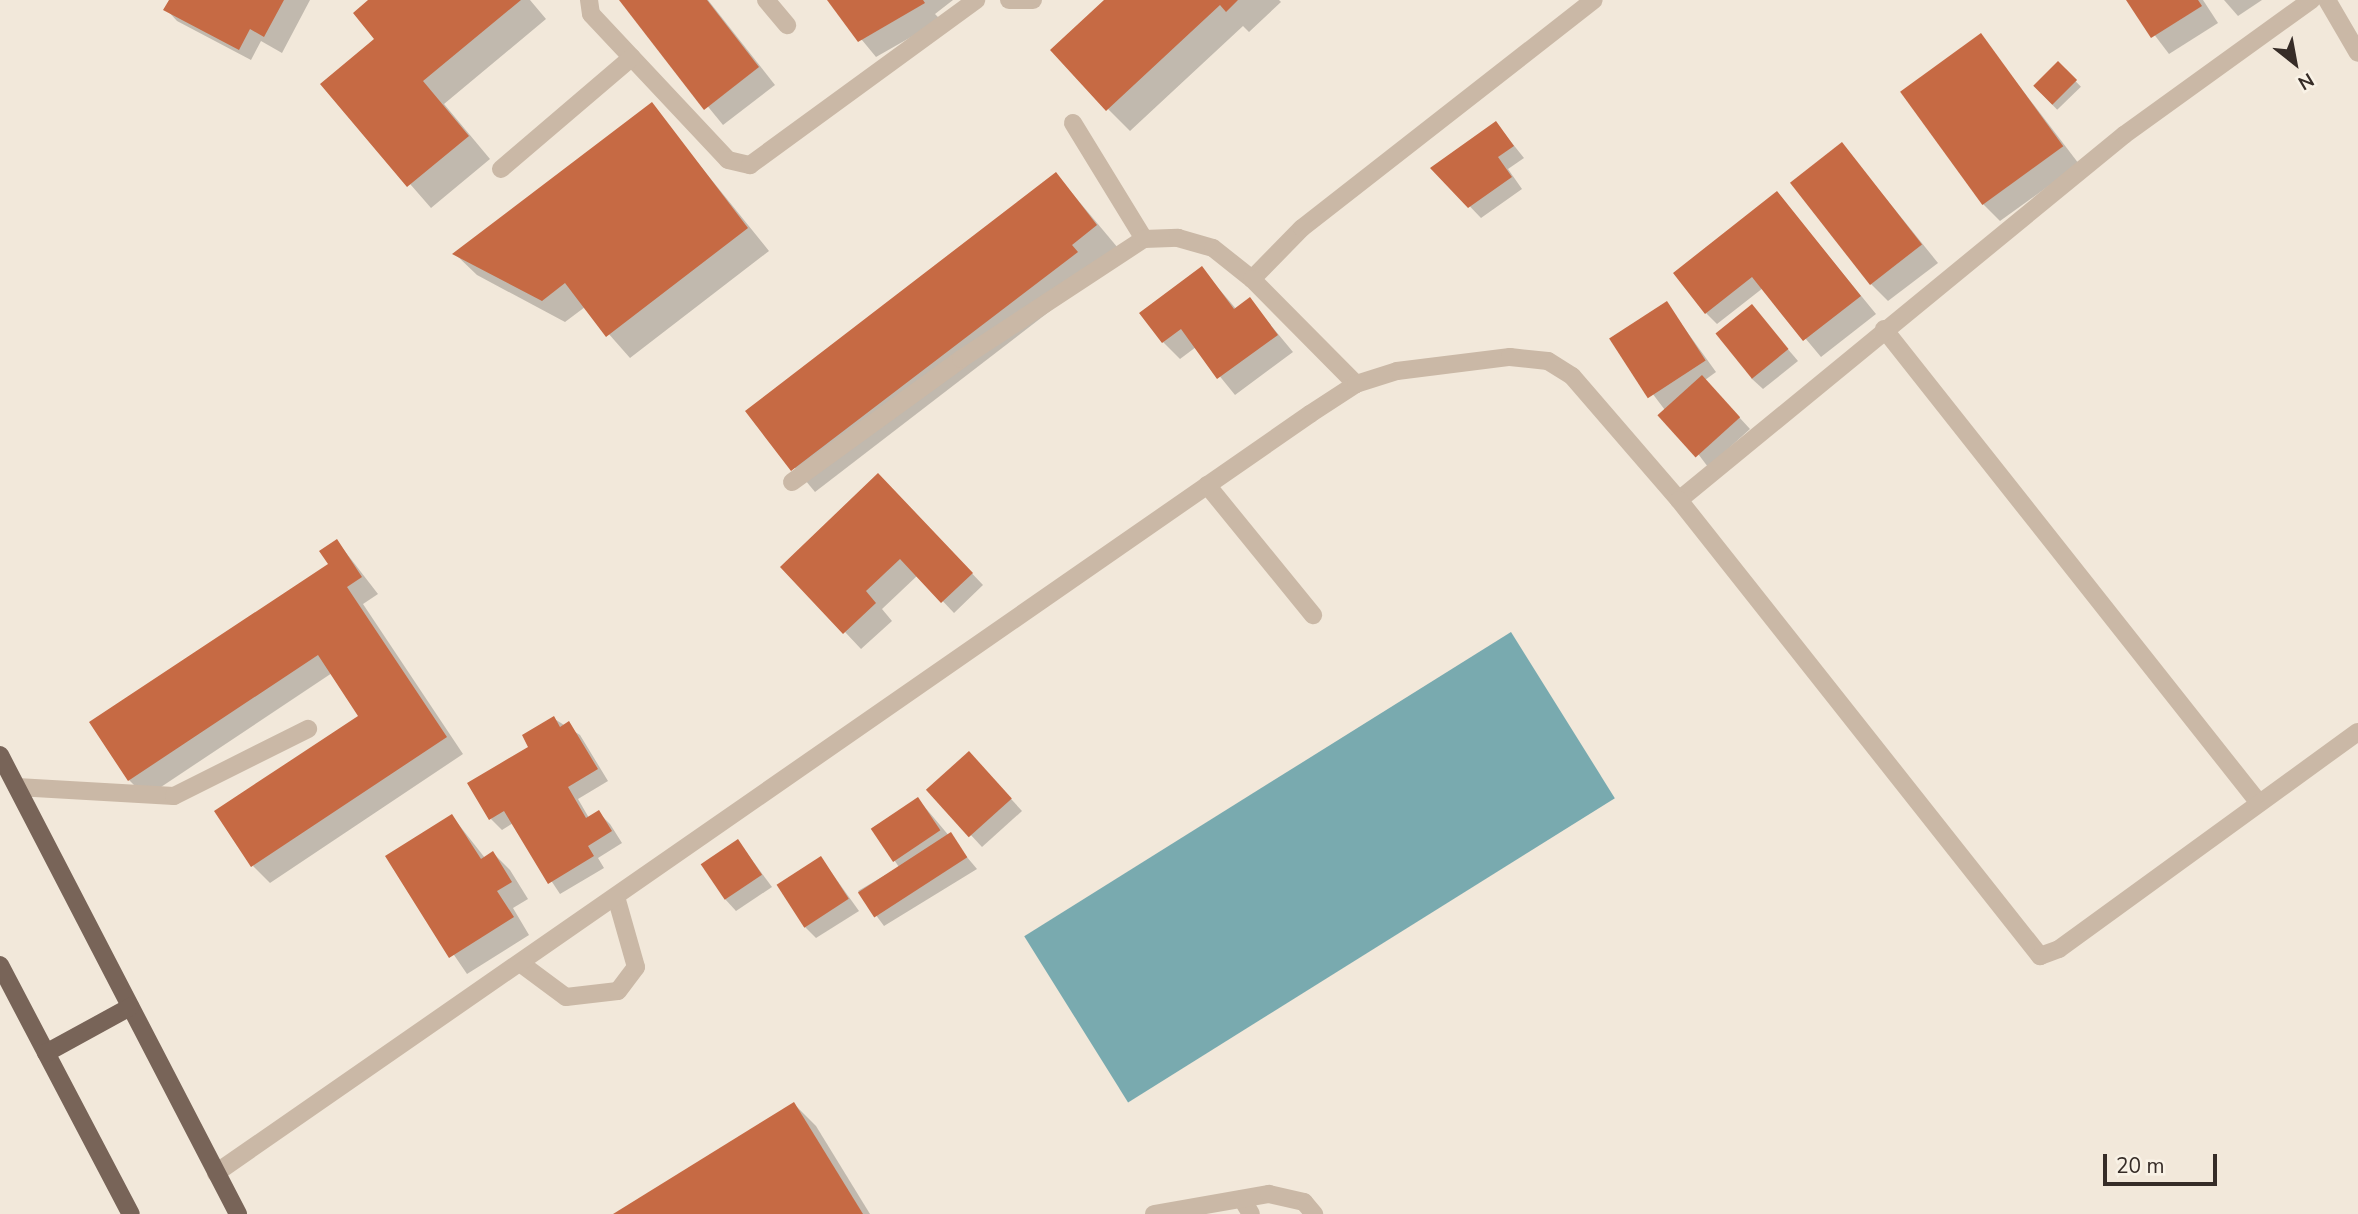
<!DOCTYPE html>
<html>
<head>
<meta charset="utf-8">
<style>
  body { margin:0 }
  #map { position:relative; width:2358px; height:1214px; overflow:hidden; background:#f2e8da; font-family:"Nunito Sans",sans-serif }
  div>[style] { position:absolute }
  [style*='--x'] { left:calc(var(--x)*1px); top:calc(var(--y)*1px); width:calc(var(--w)*1px); rotate:calc(var(--a)*1deg) }
  .water>* { inset:0; background:#79aaaf; transform-origin:0 0 }
  .shadow>* { inset:0; background:#0003; transform-origin:0 0 }
  .building>* { inset:0; background:#c66a44; transform-origin:0 0 }
  .minor>* { height:18px; margin:-9px; padding:0 9px; transform-origin:9px; border-radius:9px; background:#cab8a6 }
  .major>* { height:18px; margin:-9px; padding:0 9px; transform-origin:9px; border-radius:9px; background:#786458 }
  span { translate:-50% -50%; white-space:nowrap; text-align:center; line-height:1.15; -webkit-text-stroke:5px #f9f2e6; paint-order:stroke }
  .north { position:absolute; left:2260px; top:28px; width:70px; height:70px; -webkit-text-stroke:5px #f9f2e6; paint-order:stroke; rotate:149deg; font-size:19px; font-weight:700; line-height:28px; text-align:center; color:#362c27 }
  .north::after { content:''; display:block; margin:auto; width:24px; height:32px; background:#362c27; clip-path:polygon(50% 0,100% 100%,50% 72%,0 100%) }
  .scale { position:absolute; left:2103px; top:1154px; width:114px; height:32px; box-sizing:border-box; border:4px solid #362c27; border-top:0; padding-left:9px; font-size:21px; line-height:24px; white-space:nowrap; color:#362c27; -webkit-text-stroke:5px #f9f2e6; paint-order:stroke }
</style>
</head>
<body>
<div id="map">
  <div class="water">
    <div style="left:1511px;top:632px;width:196px;height:574px;rotate:58deg"></div>
  </div>
  <div class="shadow">
    <div style="clip-path:polygon(171px 0,310px 0,282px 53px,261px 41px,251px 60px,177px 21px,166px 9px)"></div>
    <div style="clip-path:polygon(371px 0,530px 0,546px 19px,444px 104px,490px 159px,431px 208px,323px 84px,377px 39px)"></div>
    <div style="clip-path:polygon(621px 0,708px 0,775px 85px,723px 125px)"></div>
    <div style="clip-path:polygon(829px 0,953px 0,935px 14px,941px 20px,876px 57px)"></div>
    <div style="clip-path:polygon(1106px 0,1279px 0,1281px 2px,1249px 32px,1243px 26px,1130px 131px,1108px 109px)"></div>
    <div style="clip-path:polygon(2128px 0,2203px 0,2218px 23px,2169px 54px)"></div>
    <div style="clip-path:polygon(2224px 0,2262px 0,2238px 16px)"></div>
    <div style="clip-path:polygon(1981px 36px,2079px 164px,2000px 221px,1983px 204px)"></div>
    <div style="left:2058px;top:63px;width:33px;height:33px;rotate:46deg"></div>
    <div style="clip-path:polygon(651px 105px,769px 251px,630px 358px,585px 307px,565px 322px,477px 275px,455px 254px)"></div>
    <div style="clip-path:polygon(1496px 123px,1524px 158px,1508px 169px,1522px 189px,1481px 218px,1433px 168px)"></div>
    <div style="clip-path:polygon(1842px 144px,1938px 263px,1888px 301px,1871px 284px)"></div>
    <div style="clip-path:polygon(1056px 174px,1118px 248px,1098px 274px,815px 492px,748px 411px)"></div>
    <div style="clip-path:polygon(1777px 193px,1876px 314px,1821px 357px,1763px 288px,1717px 324px,1706px 313px)"></div>
    <div style="clip-path:polygon(1202px 269px,1237px 310px,1250px 300px,1293px 352px,1235px 395px,1196px 347px,1180px 359px,1163px 342px)"></div>
    <div style="clip-path:polygon(1667px 304px,1716px 372px,1705px 380px,1750px 429px,1708px 467px,1612px 340px)"></div>
    <div style="clip-path:polygon(1752px 307px,1798px 361px,1763px 389px,1751px 378px)"></div>
    <div style="clip-path:polygon(889px 486px,983px 585px,954px 613px,918px 575px,882px 609px,892px 621px,861px 649px,845px 632px)"></div>
    <div style="clip-path:polygon(337px 541px,378px 594px,363px 604px,463px 754px,270px 883px,253px 866px,360px 716px,332px 673px,146px 797px,129px 780px,330px 564px)"></div>
    <div style="clip-path:polygon(553px 718px,580px 735px,608px 781px,578px 799px,589px 818px,599px 813px,610px 824px,622px 843px,598px 858px,604px 868px,560px 894px,513px 823px,502px 830px,491px 819px)"></div>
    <div style="clip-path:polygon(980px 765px,1022px 811px,982px 847px,929px 790px)"></div>
    <div style="clip-path:polygon(918px 799px,977px 869px,884px 926px,858px 891px,899px 867px,872px 828px)"></div>
    <div style="clip-path:polygon(452px 816px,485px 858px,493px 853px,510px 870px,528px 899px,513px 908px,529px 935px,467px 974px,387px 857px)"></div>
    <div style="clip-path:polygon(738px 841px,772px 887px,736px 911px,725px 899px)"></div>
    <div style="clip-path:polygon(821px 858px,859px 911px,816px 938px,805px 927px)"></div>
    <div style="clip-path:polygon(794px 1104px,816px 1126px,870px 1214px,616px 1214px)"></div>
  </div>
  <div class="building">
    <div style="clip-path:polygon(169px 0,284px 0,264px 37px,250px 29px,239px 50px,163px 10px)"></div>
    <div style="clip-path:polygon(368px 0,521px 0,423px 81px,469px 136px,407px 187px,320px 84px,374px 39px,353px 13px)"></div>
    <div style="clip-path:polygon(619px 0,707px 0,759px 67px,704px 110px)"></div>
    <div style="clip-path:polygon(827px 0,923px 0,925px 3px,858px 42px)"></div>
    <div style="clip-path:polygon(1104px 0,1238px 0,1226px 12px,1220px 5px,1106px 111px,1050px 50px)"></div>
    <div style="clip-path:polygon(2126px 0,2198px 0,2202px 6px,2151px 38px)"></div>
    <div style="left:1981px;top:33px;width:140px;height:100px;rotate:54deg"></div>
    <div style="left:2058px;top:61px;width:27px;height:35px;rotate:45deg"></div>
    <div style="clip-path:polygon(652px 102px,748px 228px,606px 337px,565px 283px,542px 301px,452px 254px)"></div>
    <div style="clip-path:polygon(1496px 121px,1514px 146px,1498px 157px,1512px 177px,1468px 208px,1430px 168px)"></div>
    <div style="left:1842px;top:142px;width:130px;height:66px;rotate:52deg"></div>
    <div style="clip-path:polygon(1056px 172px,1097px 225px,1072px 245px,1078px 252px,791px 471px,745px 411px)"></div>
    <div style="clip-path:polygon(1777px 191px,1861px 296px,1803px 341px,1752px 277px,1705px 314px,1673px 273px)"></div>
    <div style="clip-path:polygon(1202px 266px,1234px 309px,1250px 297px,1278px 335px,1217px 379px,1181px 329px,1162px 343px,1139px 313px)"></div>
    <div style="left:1667px;top:301px;width:71px;height:69px;rotate:57deg"></div>
    <div style="left:1752px;top:304px;width:58px;height:47px;rotate:51deg"></div>
    <div style="left:1702px;top:375px;width:57px;height:60px;rotate:48deg"></div>
    <div style="clip-path:polygon(878px 473px,973px 573px,941px 603px,900px 559px,866px 591px,876px 603px,843px 634px,780px 567px)"></div>
    <div style="clip-path:polygon(337px 539px,362px 577px,347px 587px,447px 737px,251px 867px,214px 811px,358px 716px,318px 655px,128px 781px,89px 722px,328px 564px,319px 551px)"></div>
    <div style="clip-path:polygon(554px 716px,560px 727px,569px 721px,598px 769px,568px 787px,586px 818px,599px 810px,612px 831px,588px 846px,594px 856px,548px 884px,504px 811px,489px 820px,467px 783px,528px 747px,522px 735px)"></div>
    <div style="left:969px;top:751px;width:64px;height:58px;rotate:48deg"></div>
    <div style="left:918px;top:797px;width:40px;height:57px;rotate:56deg"></div>
    <div style="clip-path:polygon(452px 814px,481px 859px,493px 851px,512px 882px,497px 891px,514px 917px,449px 958px,385px 856px)"></div>
    <div style="left:951px;top:832px;width:30px;height:111px;rotate:57deg"></div>
    <div style="left:738px;top:839px;width:43px;height:45px;rotate:56deg"></div>
    <div style="left:821px;top:856px;width:51px;height:53px;rotate:57deg"></div>
    <div style="clip-path:polygon(794px 1102px,863px 1214px,613px 1214px)"></div>
  </div>
  <div class="minor">
    <div style="--x:589;--y:0;--w:14;--a:82"></div>
    <div style="--x:591;--y:14;--w:200;--a:46.8"></div>
    <div style="--x:728;--y:160;--w:23;--a:13"></div>
    <div style="--x:750;--y:165;--w:280;--a:-36.1"></div>
    <div style="--x:766;--y:0;--w:33;--a:50"></div>
    <div style="--x:1009;--y:0;--w:24;--a:0"></div>
    <div style="--x:2327;--y:0;--w:61;--a:59.7"></div>
    <div style="--x:1073;--y:123;--w:136;--a:58.5"></div>
    <div style="--x:501;--y:169;--w:172;--a:-40.5"></div>
    <div style="--x:1252;--y:279;--w:71;--a:-45.6"></div>
    <div style="--x:1302;--y:228;--w:370;--a:-38"></div>
    <div style="--x:1884;--y:329;--w:604;--a:51.65"></div>
    <div style="--x:792;--y:482;--w:209;--a:-36"></div>
    <div style="--x:961;--y:359;--w:219;--a:-33.3"></div>
    <div style="--x:1144;--y:239;--w:34;--a:-2"></div>
    <div style="--x:1178;--y:238;--w:36;--a:16"></div>
    <div style="--x:1213;--y:248;--w:50;--a:38.5"></div>
    <div style="--x:1252;--y:279;--w:148;--a:45.3"></div>
    <div style="--x:1207;--y:485;--w:168;--a:50.8"></div>
    <div style="--x:1679;--y:500;--w:576;--a:-39.36"></div>
    <div style="--x:2124;--y:135;--w:231;--a:-35.8"></div>
    <div style="--x:17;--y:787;--w:157;--a:3.3"></div>
    <div style="--x:174;--y:796;--w:150;--a:-26.6"></div>
    <div style="--x:520;--y:963;--w:57;--a:36.5"></div>
    <div style="--x:566;--y:997;--w:52;--a:-6.6"></div>
    <div style="--x:618;--y:991;--w:30;--a:-53"></div>
    <div style="--x:636;--y:967;--w:73;--a:-105.9"></div>
    <div style="--x:216;--y:1173;--w:1332;--a:-34.75"></div>
    <div style="--x:1310;--y:414;--w:55;--a:-33.1"></div>
    <div style="--x:1356;--y:384;--w:43;--a:-17.6"></div>
    <div style="--x:1397;--y:371;--w:114;--a:-7.1"></div>
    <div style="--x:1510;--y:357;--w:38;--a:6"></div>
    <div style="--x:1548;--y:361;--w:28;--a:32"></div>
    <div style="--x:1572;--y:376;--w:164;--a:49.2"></div>
    <div style="--x:1679;--y:500;--w:582;--a:51.63"></div>
    <div style="--x:2040;--y:956;--w:20;--a:-20"></div>
    <div style="--x:2059;--y:949;--w:369;--a:-36"></div>
    <div style="--x:1242;--y:1199;--w:17;--a:59"></div>
    <div style="--x:1154;--y:1214;--w:117;--a:-9.9"></div>
    <div style="--x:1269;--y:1194;--w:36;--a:13"></div>
    <div style="--x:1304;--y:1202;--w:16;--a:50"></div>
  </div>
  <div class="major">
    <div style="--x:0;--y:755;--w:517;--a:62.59"></div>
    <div style="--x:0;--y:965;--w:281;--a:62.3"></div>
    <div style="--x:46;--y:1053;--w:96;--a:-28.7"></div>
  </div>
  <div class="north">N</div>
  <div class="scale">20 m</div>
</div>
</body>
</html>
